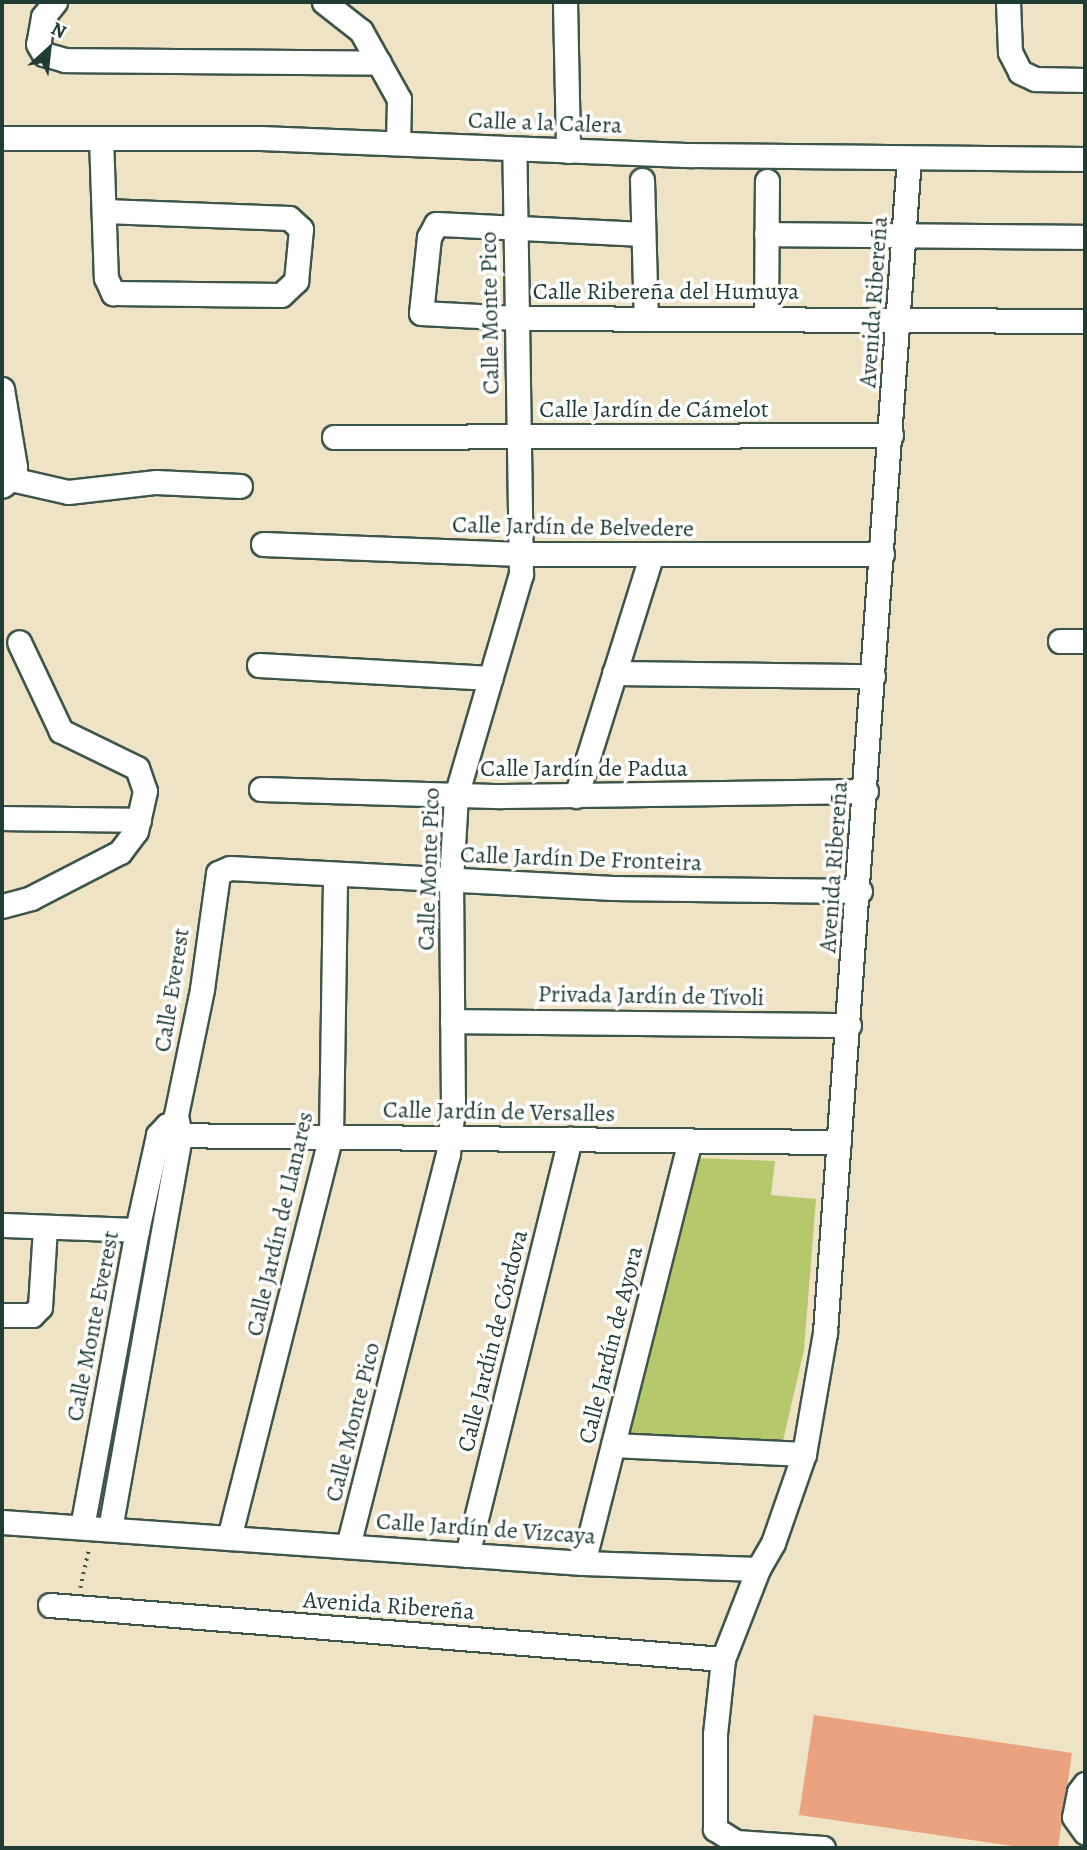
<!DOCTYPE html>
<html>
<head>
<meta charset="utf-8">
<style>
  body { margin:0 }
  #map { position:relative; width:1087px; height:1850px; overflow:hidden; background:#eee3c5; font-family:Alegreya,serif }
  div>[style] { position:absolute }
  [style*='--x'] { left:calc(var(--x)*1px); top:calc(var(--y)*1px); width:calc(var(--w)*1px); rotate:calc(var(--a)*1deg) }
  .green>* { inset:0; background:#b6c86c }
  .building>* { inset:0; background:#eba27e }
  .path>* { height:3.5px; margin-top:-1.75px; transform-origin:0; background:repeating-linear-gradient(90deg,#3e564a 0 2px,transparent 0 7px) }
  .roads { filter:drop-shadow(2px 0 #3e564a) drop-shadow(-2px 0 #3e564a) drop-shadow(0 2px #3e564a) drop-shadow(0 -2px #3e564a) }
  .minor>* { height:23px; margin:-11.5px; padding:0 11.5px; transform-origin:11.5px; border-radius:11.5px; background:#fff }
  span { translate:-50% -50%; white-space:nowrap; text-align:center; line-height:1.15; -webkit-text-stroke:7px #fff; paint-order:stroke }
  .street-label { font-size:24px; color:#1f3d34 }
  .frame { position:absolute; inset:0; border:4px solid #1f3d34; pointer-events:none }
  .north { position:absolute; left:14px; top:14px; width:70px; height:70px; -webkit-text-stroke:5px #fff; paint-order:stroke; rotate:27deg; font-size:19px; font-weight:700; line-height:28px; text-align:center; color:#1f3d34 }
  .north::after { content:''; display:block; margin:auto; width:24px; height:32px; background:#1f3d34; clip-path:polygon(50% 0,100% 100%,50% 72%,0 100%) }
</style>
</head>
<body>
<div id="map">
  <div class="green">
    <div style="clip-path:polygon(696px 1158px,775px 1161px,771px 1195px,816px 1199px,804px 1350px,783px 1441px,627px 1438px)"></div>
  </div>
  <div class="building">
    <div style="clip-path:polygon(814px 1715px,1072px 1753px,1058px 1848px,1027px 1848px,799px 1815px)"></div>
  </div>
  <div class="path">
    <div style="--x:80;--y:1588;--w:41;--a:-77.3"></div>
  </div>
  <div class="roads">
    <div class="minor">
      <div style="--x:55;--y:2;--w:19;--a:129"></div>
      <div style="--x:43;--y:17;--w:27;--a:100"></div>
      <div style="--x:38;--y:44;--w:12;--a:59"></div>
      <div style="--x:44;--y:54;--w:22;--a:16"></div>
      <div style="--x:65;--y:60;--w:314;--a:0.5"></div>
      <div style="--x:324;--y:2;--w:47;--a:38.1"></div>
      <div style="--x:361;--y:31;--w:78;--a:60.8"></div>
      <div style="--x:399;--y:99;--w:43;--a:91.3"></div>
      <div style="--x:565;--y:2;--w:149;--a:88.8"></div>
      <div style="--x:1008;--y:2;--w:50;--a:87.7"></div>
      <div style="--x:1010;--y:52;--w:22;--a:63"></div>
      <div style="--x:1020;--y:72;--w:17;--a:25"></div>
      <div style="--x:1035;--y:79;--w:50;--a:1.1"></div>
      <div style="--x:2;--y:138;--w:258;--a:0"></div>
      <div style="--x:260;--y:138;--w:432;--a:2.3"></div>
      <div style="--x:692;--y:155;--w:393;--a:0.6"></div>
      <div style="--x:101;--y:138;--w:140;--a:88"></div>
      <div style="--x:106;--y:278;--w:17;--a:65"></div>
      <div style="--x:113;--y:293;--w:168;--a:0.7"></div>
      <div style="--x:281;--y:295;--w:21;--a:-43"></div>
      <div style="--x:296;--y:281;--w:52;--a:-84.5"></div>
      <div style="--x:301;--y:229;--w:16;--a:-137"></div>
      <div style="--x:289;--y:218;--w:185;--a:-177.8"></div>
      <div style="--x:642;--y:180;--w:139;--a:88.4"></div>
      <div style="--x:643;--y:234;--w:207;--a:-177.2"></div>
      <div style="--x:436;--y:224;--w:15;--a:118"></div>
      <div style="--x:429;--y:237;--w:76;--a:96"></div>
      <div style="--x:421;--y:313;--w:96;--a:3"></div>
      <div style="--x:517;--y:318;--w:568;--a:0.3"></div>
      <div style="--x:766;--y:234;--w:319;--a:0.5"></div>
      <div style="--x:766;--y:319;--w:138;--a:-89.6"></div>
      <div style="--x:2;--y:389;--w:79;--a:80.5"></div>
      <div style="--x:15;--y:467;--w:13;--a:108"></div>
      <div style="--x:11;--y:479;--w:11;--a:142"></div>
      <div style="--x:334;--y:437;--w:557;--a:-0.21"></div>
      <div style="--x:11;--y:479;--w:58;--a:12.8"></div>
      <div style="--x:68;--y:492;--w:89;--a:-6.5"></div>
      <div style="--x:156;--y:482;--w:84;--a:2.7"></div>
      <div style="--x:263;--y:544;--w:258;--a:2.2"></div>
      <div style="--x:521;--y:554;--w:361;--a:0"></div>
      <div style="--x:1060;--y:641;--w:25;--a:0"></div>
      <div style="--x:259;--y:665;--w:232;--a:3.2"></div>
      <div style="--x:614;--y:673;--w:259;--a:0.7"></div>
      <div style="--x:261;--y:789;--w:241;--a:1.7"></div>
      <div style="--x:502;--y:796;--w:364;--a:-0.8"></div>
      <div style="--x:576;--y:796;--w:251;--a:-72.6"></div>
      <div style="--x:2;--y:818;--w:137;--a:0.8"></div>
      <div style="--x:2;--y:906;--w:30;--a:-15"></div>
      <div style="--x:31;--y:898;--w:100;--a:-27.3"></div>
      <div style="--x:120;--y:852;--w:26;--a:-53"></div>
      <div style="--x:136;--y:831;--w:41;--a:-77.3"></div>
      <div style="--x:145;--y:791;--w:24;--a:-109"></div>
      <div style="--x:137;--y:768;--w:85;--a:-154"></div>
      <div style="--x:61;--y:731;--w:98;--a:-115.3"></div>
      <div style="--x:452;--y:1021;--w:397;--a:0.6"></div>
      <div style="--x:158;--y:1135;--w:681;--a:0.59"></div>
      <div style="--x:2;--y:1225;--w:135;--a:2.1"></div>
      <div style="--x:2;--y:1315;--w:30;--a:0"></div>
      <div style="--x:32;--y:1315;--w:11;--a:-45"></div>
      <div style="--x:40;--y:1307;--w:80;--a:-86.4"></div>
      <div style="--x:613;--y:1445;--w:191;--a:2.7"></div>
      <div style="--x:2;--y:1522;--w:582;--a:4.04"></div>
      <div style="--x:583;--y:1563;--w:175;--a:2"></div>
      <div style="--x:82;--y:1527;--w:302;--a:-79.5"></div>
      <div style="--x:137;--y:1230;--w:97;--a:-77.5"></div>
      <div style="--x:158;--y:1135;--w:13;--a:-48"></div>
      <div style="--x:110;--y:1529;--w:399;--a:-79.9"></div>
      <div style="--x:180;--y:1136;--w:21;--a:-101"></div>
      <div style="--x:176;--y:1115;--w:129;--a:-78.3"></div>
      <div style="--x:202;--y:989;--w:117;--a:-82.1"></div>
      <div style="--x:218;--y:873;--w:13;--a:-23"></div>
      <div style="--x:230;--y:868;--w:383;--a:3"></div>
      <div style="--x:612;--y:888;--w:248;--a:0.7"></div>
      <div style="--x:229;--y:1538;--w:415;--a:-75.8"></div>
      <div style="--x:331;--y:1136;--w:262;--a:-89.1"></div>
      <div style="--x:348;--y:1546;--w:405;--a:-75.7"></div>
      <div style="--x:448;--y:1154;--w:47;--a:-83.9"></div>
      <div style="--x:453;--y:1107;--w:227;--a:-90.5"></div>
      <div style="--x:451;--y:880;--w:84;--a:-86.6"></div>
      <div style="--x:456;--y:796;--w:231;--a:-73.7"></div>
      <div style="--x:521;--y:574;--w:425;--a:-90.9"></div>
      <div style="--x:467;--y:1555;--w:429;--a:-76.1"></div>
      <div style="--x:583;--y:1563;--w:436;--a:-75.8"></div>
      <div style="--x:50;--y:1605;--w:675;--a:4.59"></div>
      <div style="--x:1085;--y:1784;--w:10;--a:127"></div>
      <div style="--x:1079;--y:1792;--w:25;--a:101"></div>
      <div style="--x:1074;--y:1817;--w:19;--a:54"></div>
      <div style="--x:823;--y:1848;--w:87;--a:-176.1"></div>
      <div style="--x:736;--y:1842;--w:25;--a:-148"></div>
      <div style="--x:715;--y:1829;--w:95;--a:-90"></div>
      <div style="--x:715;--y:1734;--w:75;--a:-83.9"></div>
      <div style="--x:723;--y:1659;--w:97;--a:-68.7"></div>
      <div style="--x:758;--y:1569;--w:30;--a:-60"></div>
      <div style="--x:773;--y:1543;--w:94;--a:-70.8"></div>
      <div style="--x:804;--y:1454;--w:124;--a:-80.2"></div>
      <div style="--x:825;--y:1332;--w:1177;--a:-85.91"></div>
    </div>
  </div>
  <div class="street-label">
    <span style="left:545px;top:123px;rotate:2deg">Calle a la Calera</span>
    <span style="left:666px;top:292px">Calle Ribereña del Humuya</span>
    <span style="left:874px;top:302px;rotate:-86deg">Avenida Ribereña</span>
    <span style="left:490px;top:313px;rotate:-91deg">Calle Monte Pico</span>
    <span style="left:654px;top:410px">Calle Jardín de Cámelot</span>
    <span style="left:573px;top:527px;rotate:1deg">Calle Jardín de Belvedere</span>
    <span style="left:584px;top:769px">Calle Jardín de Padua</span>
    <span style="left:581px;top:859px;rotate:2deg">Calle Jardín De Fronteira</span>
    <span style="left:834px;top:867px;rotate:-86deg">Avenida Ribereña</span>
    <span style="left:429px;top:869px;rotate:-88deg">Calle Monte Pico</span>
    <span style="left:172px;top:990px;rotate:-81deg">Calle Everest</span>
    <span style="left:651px;top:996px;rotate:1deg">Privada Jardín de Tívoli</span>
    <span style="left:499px;top:1112px;rotate:1deg">Calle Jardín de Versalles</span>
    <span style="left:280px;top:1224px;rotate:-77deg">Calle Jardín de Llanares</span>
    <span style="left:93px;top:1326px;rotate:-79deg">Calle Monte Everest</span>
    <span style="left:493px;top:1341px;rotate:-76deg">Calle Jardín de Córdova</span>
    <span style="left:611px;top:1345px;rotate:-76deg">Calle Jardín de Ayora</span>
    <span style="left:353px;top:1422px;rotate:-76deg">Calle Monte Pico</span>
    <span style="left:486px;top:1529px;rotate:4deg">Calle Jardín de Vizcaya</span>
    <span style="left:389px;top:1606px;rotate:4deg">Avenida Ribereña</span>
  </div>
  <div class="frame"></div>
  <div class="north">N</div>
</div>
</body>
</html>
